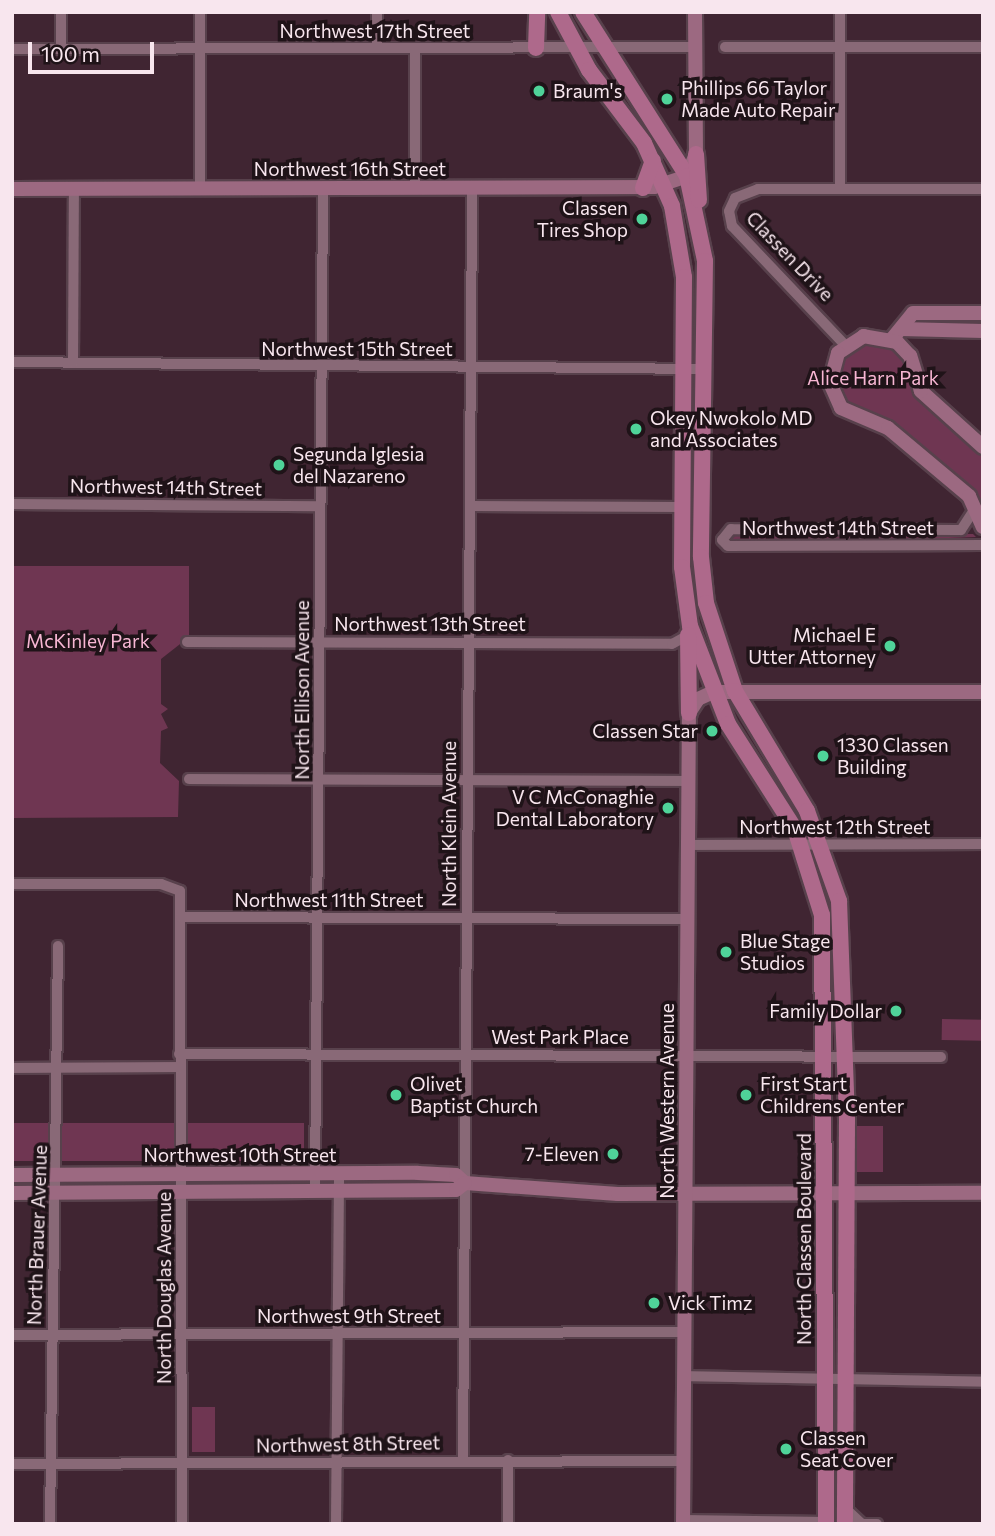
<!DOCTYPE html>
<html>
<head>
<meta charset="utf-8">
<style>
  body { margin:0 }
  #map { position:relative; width:995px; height:1536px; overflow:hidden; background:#402532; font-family:Commissioner,sans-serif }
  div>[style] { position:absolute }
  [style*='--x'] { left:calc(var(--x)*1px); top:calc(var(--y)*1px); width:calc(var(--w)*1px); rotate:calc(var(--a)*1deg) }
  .green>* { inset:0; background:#6f3652; transform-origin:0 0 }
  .roads { filter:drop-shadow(2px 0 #58414c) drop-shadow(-2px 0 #58414c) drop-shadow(0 2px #58414c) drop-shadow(0 -2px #58414c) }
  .street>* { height:10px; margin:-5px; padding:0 5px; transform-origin:5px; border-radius:5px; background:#896977 }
  .secondary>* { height:14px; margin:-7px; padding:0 7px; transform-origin:7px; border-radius:7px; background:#9c6981 }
  .primary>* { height:16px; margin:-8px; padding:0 8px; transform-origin:8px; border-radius:8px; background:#ae698b }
  .dots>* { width:19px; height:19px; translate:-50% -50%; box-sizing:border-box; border:4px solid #1f1318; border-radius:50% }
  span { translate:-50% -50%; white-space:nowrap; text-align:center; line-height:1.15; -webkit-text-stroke:7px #1f1318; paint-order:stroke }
  .street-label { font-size:19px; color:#f8e6ee }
  .poi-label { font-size:19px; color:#f8e6ee }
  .left { translate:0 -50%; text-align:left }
  .right { translate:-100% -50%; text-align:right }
  .park-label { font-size:19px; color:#f7b6d3 }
  .frame { position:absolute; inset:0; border:14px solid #f8e6ee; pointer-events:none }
  .scale { position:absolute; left:28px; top:42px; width:126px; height:32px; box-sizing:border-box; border:4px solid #f8e6ee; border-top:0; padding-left:9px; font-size:21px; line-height:24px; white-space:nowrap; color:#f8e6ee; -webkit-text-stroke:5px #1f1318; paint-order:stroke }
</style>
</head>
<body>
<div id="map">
  <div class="green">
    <div style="clip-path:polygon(857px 343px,887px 343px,903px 354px,916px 394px,983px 452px,983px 518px,978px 504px,843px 403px,834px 372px)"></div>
    <div style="clip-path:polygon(855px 534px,855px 541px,728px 540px,730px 535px)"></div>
    <div style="clip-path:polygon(870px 534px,973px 534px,976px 537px,869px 541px)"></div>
    <div style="clip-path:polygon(12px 566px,189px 566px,189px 637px,161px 659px,161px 704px,168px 709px,161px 714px,168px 728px,161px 731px,160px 763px,179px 781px,178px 817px,12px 818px)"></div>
    <div style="left:942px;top:1019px;width:41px;height:21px;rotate:1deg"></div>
    <div style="left:304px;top:1123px;width:38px;height:292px;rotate:90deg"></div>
    <div style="left:854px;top:1126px;width:29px;height:46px"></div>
    <div style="left:192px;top:1407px;width:23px;height:45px"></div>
  </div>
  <div class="roads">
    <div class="street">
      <div style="--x:200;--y:12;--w:177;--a:90"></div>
      <div style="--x:840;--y:12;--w:177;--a:90"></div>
      <div style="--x:725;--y:47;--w:258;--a:0"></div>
      <div style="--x:377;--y:48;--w:36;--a:-90"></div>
      <div style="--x:12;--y:49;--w:684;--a:-0.17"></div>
      <div style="--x:61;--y:49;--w:37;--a:-90"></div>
      <div style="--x:415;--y:188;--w:140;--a:-90"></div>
      <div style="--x:845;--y:345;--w:164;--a:-133.5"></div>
      <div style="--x:732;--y:226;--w:15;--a:-101"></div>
      <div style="--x:729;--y:211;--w:14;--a:-65"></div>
      <div style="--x:735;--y:198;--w:25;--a:-21"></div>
      <div style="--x:758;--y:189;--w:225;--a:0"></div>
      <div style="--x:12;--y:362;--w:690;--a:0.58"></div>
      <div style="--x:73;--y:363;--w:174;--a:-89.7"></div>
      <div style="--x:12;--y:504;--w:308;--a:0.4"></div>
      <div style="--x:470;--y:506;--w:212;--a:0.3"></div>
      <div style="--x:974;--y:510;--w:24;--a:123"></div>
      <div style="--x:961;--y:530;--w:230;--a:-179.8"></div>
      <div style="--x:731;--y:529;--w:14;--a:129"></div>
      <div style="--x:722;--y:540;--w:8;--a:45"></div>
      <div style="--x:728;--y:546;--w:255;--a:-0.2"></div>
      <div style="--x:187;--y:642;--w:485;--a:0.2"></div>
      <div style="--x:672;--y:644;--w:18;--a:-29"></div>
      <div style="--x:189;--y:779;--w:500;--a:0.23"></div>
      <div style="--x:688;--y:845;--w:295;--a:-0.2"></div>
      <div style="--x:12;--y:884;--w:149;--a:0"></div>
      <div style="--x:161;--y:884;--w:20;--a:20"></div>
      <div style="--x:180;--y:891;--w:633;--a:89.82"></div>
      <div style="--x:181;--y:917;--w:507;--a:0.23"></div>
      <div style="--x:179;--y:1054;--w:762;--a:0.23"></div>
      <div style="--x:12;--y:1068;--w:166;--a:-0.3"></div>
      <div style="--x:315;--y:1191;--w:1003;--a:-89.54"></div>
      <div style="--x:12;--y:1335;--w:673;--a:-0.26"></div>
      <div style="--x:684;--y:1376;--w:299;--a:1.1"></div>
      <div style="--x:508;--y:1460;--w:64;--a:90"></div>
      <div style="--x:463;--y:1461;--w:1273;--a:-89.59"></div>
      <div style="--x:12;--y:1464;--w:672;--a:-0.26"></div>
      <div style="--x:847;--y:1510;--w:19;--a:43"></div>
      <div style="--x:683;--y:1520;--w:143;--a:0.8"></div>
      <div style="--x:50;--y:1524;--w:578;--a:-89.21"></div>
      <div style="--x:336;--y:1524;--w:350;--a:-89.5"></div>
      <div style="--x:860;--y:1524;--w:17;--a:0"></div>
    </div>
    <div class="secondary">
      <div style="--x:12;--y:189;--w:642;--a:-0.18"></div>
      <div style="--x:654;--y:187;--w:35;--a:-18"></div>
      <div style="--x:687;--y:176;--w:24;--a:-68"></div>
      <div style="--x:696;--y:154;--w:142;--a:-90.4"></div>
      <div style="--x:901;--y:329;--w:82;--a:1.4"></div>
      <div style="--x:892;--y:339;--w:33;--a:-51"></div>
      <div style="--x:913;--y:313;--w:70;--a:0"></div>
      <div style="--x:983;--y:447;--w:84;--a:-137.9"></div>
      <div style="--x:921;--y:391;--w:37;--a:-107"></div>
      <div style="--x:910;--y:356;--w:19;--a:-133"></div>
      <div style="--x:897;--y:342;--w:34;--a:-170"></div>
      <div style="--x:864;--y:336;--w:31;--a:147"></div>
      <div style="--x:838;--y:353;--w:31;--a:105"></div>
      <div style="--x:830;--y:383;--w:27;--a:66"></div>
      <div style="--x:841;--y:408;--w:51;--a:23.1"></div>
      <div style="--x:888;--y:428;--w:106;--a:40"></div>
      <div style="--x:969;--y:496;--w:34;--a:66"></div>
      <div style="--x:12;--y:1175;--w:406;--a:-0.3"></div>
      <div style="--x:418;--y:1173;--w:38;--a:3"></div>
      <div style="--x:456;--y:1175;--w:12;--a:42"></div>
      <div style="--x:465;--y:1183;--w:153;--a:4.1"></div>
      <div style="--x:618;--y:1194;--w:365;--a:-0.2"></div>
      <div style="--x:12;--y:1193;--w:444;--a:-0.4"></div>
      <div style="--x:456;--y:1190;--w:11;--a:-38"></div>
      <div style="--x:683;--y:1524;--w:811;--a:-89.58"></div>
      <div style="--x:689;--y:713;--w:17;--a:-57"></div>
      <div style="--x:698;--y:699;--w:17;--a:-25"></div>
      <div style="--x:713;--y:692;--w:270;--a:0"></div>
    </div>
    <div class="primary">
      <div style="--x:558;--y:12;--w:66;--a:61.9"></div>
      <div style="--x:589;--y:70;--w:91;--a:53"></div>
      <div style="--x:644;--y:143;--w:69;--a:66"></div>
      <div style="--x:672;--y:206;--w:72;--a:80.4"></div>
      <div style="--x:684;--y:277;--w:290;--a:90.4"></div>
      <div style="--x:682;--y:567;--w:60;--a:82.3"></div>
      <div style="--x:690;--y:626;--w:105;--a:68.8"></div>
      <div style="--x:728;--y:724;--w:125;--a:57.5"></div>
      <div style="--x:795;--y:829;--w:90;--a:72.6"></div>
      <div style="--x:822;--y:915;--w:609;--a:89.62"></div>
      <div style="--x:583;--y:12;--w:194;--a:57.6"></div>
      <div style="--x:687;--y:176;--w:87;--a:78"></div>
      <div style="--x:705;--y:261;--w:296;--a:90.8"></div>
      <div style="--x:701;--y:557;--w:46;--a:83.8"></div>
      <div style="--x:706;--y:603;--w:93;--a:71.8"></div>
      <div style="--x:735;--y:691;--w:140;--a:59"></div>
      <div style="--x:807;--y:811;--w:96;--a:70.4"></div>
      <div style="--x:839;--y:901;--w:218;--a:87.9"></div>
      <div style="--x:847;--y:1119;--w:405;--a:90.3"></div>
      <div style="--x:536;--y:48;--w:36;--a:-88"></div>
      <div style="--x:696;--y:154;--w:46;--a:86.3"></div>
      <div style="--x:643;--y:188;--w:29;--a:-70"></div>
      <div style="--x:688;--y:635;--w:78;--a:89.3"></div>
    </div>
  </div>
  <div class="dots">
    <div style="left:539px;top:91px;background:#4fd399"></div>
    <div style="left:667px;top:99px;background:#4fd399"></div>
    <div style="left:642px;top:219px;background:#4fd399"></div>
    <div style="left:636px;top:429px;background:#4fd399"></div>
    <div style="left:279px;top:465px;background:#4fd399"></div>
    <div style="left:890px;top:646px;background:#4fd399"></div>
    <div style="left:712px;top:731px;background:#4fd399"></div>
    <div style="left:823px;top:756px;background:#4fd399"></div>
    <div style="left:668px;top:808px;background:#4fd399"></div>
    <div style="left:726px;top:952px;background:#4fd399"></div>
    <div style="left:896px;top:1011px;background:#4fd399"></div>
    <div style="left:396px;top:1095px;background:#4fd399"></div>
    <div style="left:746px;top:1095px;background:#4fd399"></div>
    <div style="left:613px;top:1154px;background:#4fd399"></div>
    <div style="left:654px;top:1303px;background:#4fd399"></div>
    <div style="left:786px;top:1449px;background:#4fd399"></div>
  </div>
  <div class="street-label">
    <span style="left:375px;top:31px">Northwest 17th Street</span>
    <span style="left:350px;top:169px">Northwest 16th Street</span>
    <span style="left:790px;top:256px;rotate:46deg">Classen Drive</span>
    <span style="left:357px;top:349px">Northwest 15th Street</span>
    <span style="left:166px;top:487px;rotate:1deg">Northwest 14th Street</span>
    <span style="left:838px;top:528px">Northwest 14th Street</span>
    <span style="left:430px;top:624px">Northwest 13th Street</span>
    <span style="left:302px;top:690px;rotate:-90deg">North Ellison Avenue</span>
    <span style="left:449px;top:824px;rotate:-90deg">North Klein Avenue</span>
    <span style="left:835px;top:827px">Northwest 12th Street</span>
    <span style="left:329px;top:900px">Northwest 11th Street</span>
    <span style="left:560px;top:1037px">West Park Place</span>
    <span style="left:667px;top:1101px;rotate:-90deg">North Western Avenue</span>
    <span style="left:240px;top:1155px">Northwest 10th Street</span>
    <span style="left:37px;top:1235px;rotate:-88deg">North Brauer Avenue</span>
    <span style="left:804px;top:1239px;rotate:-90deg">North Classen Boulevard</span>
    <span style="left:164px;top:1288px;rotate:-90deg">North Douglas Avenue</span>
    <span style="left:349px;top:1316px">Northwest 9th Street</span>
    <span style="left:348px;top:1444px;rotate:-1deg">Northwest 8th Street</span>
  </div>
  <div class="poi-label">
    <span class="left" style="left:681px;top:99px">Phillips 66 Taylor<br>Made Auto Repair</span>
    <span class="left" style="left:553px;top:91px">Braum's</span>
    <span class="right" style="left:628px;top:219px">Classen<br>Tires Shop</span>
    <span class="left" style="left:650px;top:429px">Okey Nwokolo MD<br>and Associates</span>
    <span class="left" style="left:293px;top:465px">Segunda Iglesia<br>del Nazareno</span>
    <span class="right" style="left:876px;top:646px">Michael E<br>Utter Attorney</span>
    <span class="right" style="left:698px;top:731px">Classen Star</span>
    <span class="left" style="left:837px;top:756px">1330 Classen<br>Building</span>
    <span class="right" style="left:654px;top:808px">V C McConaghie<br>Dental Laboratory</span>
    <span class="left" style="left:740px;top:952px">Blue Stage<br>Studios</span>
    <span class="right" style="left:882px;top:1011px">Family Dollar</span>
    <span class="left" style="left:410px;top:1095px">Olivet<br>Baptist Church</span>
    <span class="left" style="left:760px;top:1095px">First Start<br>Childrens Center</span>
    <span class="right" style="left:599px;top:1154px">7-Eleven</span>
    <span class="left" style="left:668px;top:1303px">Vick Timz</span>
    <span class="left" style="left:800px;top:1449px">Classen<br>Seat Cover</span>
  </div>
  <div class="park-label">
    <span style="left:873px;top:378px">Alice Harn Park</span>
    <span style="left:88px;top:641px">McKinley Park</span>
  </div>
  <div class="frame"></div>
  <div class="scale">100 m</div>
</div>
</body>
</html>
